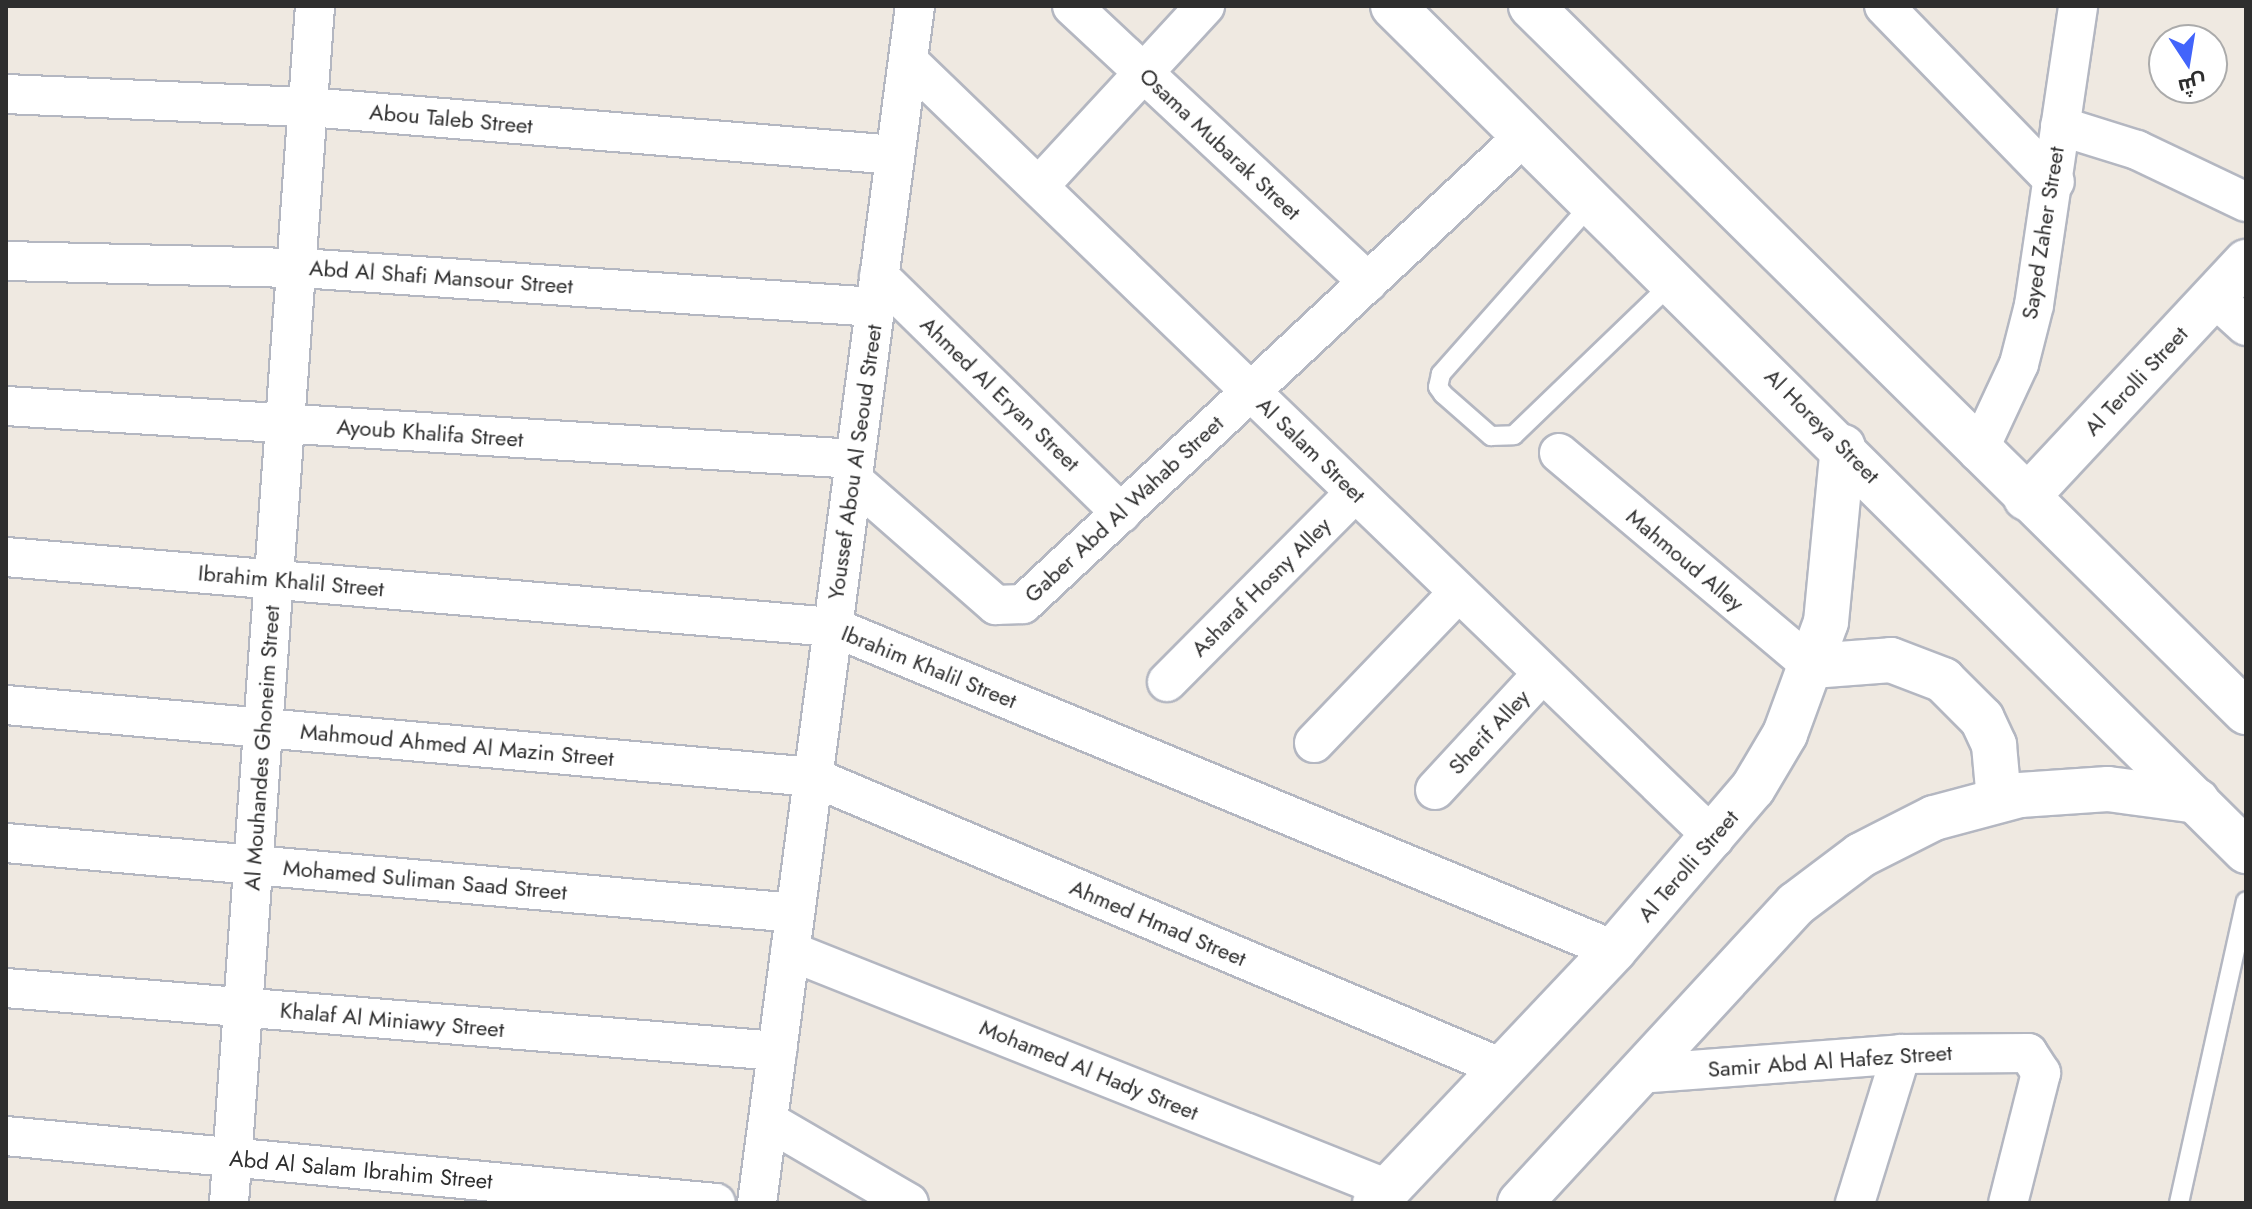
<!DOCTYPE html>
<html>
<head>
<meta charset="utf-8">
<style>
  body { margin:0 }
  #map { position:relative; width:2252px; height:1209px; overflow:hidden; background:#efe9e1; font-family:Jost,Cairo,sans-serif }
  div>[style] { position:absolute }
  [style*='--x'] { left:calc(var(--x)*1px); top:calc(var(--y)*1px); width:calc(var(--w)*1px); rotate:calc(var(--a)*1deg) }
  .roads { filter:drop-shadow(2px 0 #b4b7c1) drop-shadow(-2px 0 #b4b7c1) drop-shadow(0 2px #b4b7c1) drop-shadow(0 -2px #b4b7c1) }
  .service>* { height:18px; margin:-9px; padding:0 9px; transform-origin:9px; border-radius:9px; background:#fff }
  .minor>* { height:38px; margin:-19px; padding:0 19px; transform-origin:19px; border-radius:19px; background:#fff }
  .tertiary>* { height:44px; margin:-22px; padding:0 22px; transform-origin:22px; border-radius:22px; background:#fff }
  .secondary>* { height:44px; margin:-22px; padding:0 22px; transform-origin:22px; border-radius:22px; background:#fff }
  span { translate:-50% -50%; white-space:nowrap; text-align:center; line-height:1.15; -webkit-text-stroke:7px #fff; paint-order:stroke }
  .street-label { font-size:22px; color:#2e2e2e }
  .frame { position:absolute; inset:0; border:8px solid #2e2e2e; pointer-events:none }
  .north { position:absolute; left:2148px; top:24px; width:80px; height:80px; box-sizing:border-box; background:#fff; border:2px solid #ababab; border-radius:50%; rotate:168deg; font-size:22px; font-weight:700; line-height:32px; text-align:center; color:#2e2e2e }
  .north::after { content:''; display:block; margin:auto; width:28px; height:36px; background:#4264fb; clip-path:polygon(50% 0,100% 100%,50% 72%,0 100%) }
</style>
</head>
<body>
<div id="map">
  <div class="roads">
    <div class="service">
      <div style="--x:1593;--y:202;--w:230;--a:131.5"></div>
      <div style="--x:1441;--y:374;--w:13;--a:103"></div>
      <div style="--x:1438;--y:387;--w:9;--a:54"></div>
      <div style="--x:1443;--y:394;--w:64;--a:41.2"></div>
      <div style="--x:1491;--y:436;--w:23;--a:-2"></div>
      <div style="--x:1514;--y:435;--w:221;--a:-43.9"></div>
      <div style="--x:2179;--y:1203;--w:309;--a:-77.5"></div>
    </div>
    <div class="minor">
      <div style="--x:1072;--y:6;--w:405;--a:43"></div>
      <div style="--x:1884;--y:6;--w:245;--a:45.8"></div>
      <div style="--x:908;--y:61;--w:1120;--a:43.95"></div>
      <div style="--x:6;--y:94;--w:302;--a:2.5"></div>
      <div style="--x:308;--y:107;--w:589;--a:4.67"></div>
      <div style="--x:2060;--y:126;--w:81;--a:17.3"></div>
      <div style="--x:2137;--y:150;--w:121;--a:25.5"></div>
      <div style="--x:1039;--y:186;--w:245;--a:-47.3"></div>
      <div style="--x:6;--y:261;--w:294;--a:1.4"></div>
      <div style="--x:300;--y:268;--w:576;--a:3.88"></div>
      <div style="--x:879;--y:276;--w:339;--a:44.4"></div>
      <div style="--x:2214;--y:297;--w:43;--a:42.2"></div>
      <div style="--x:6;--y:406;--w:851;--a:3.57"></div>
      <div style="--x:1978;--y:452;--w:97;--a:-65"></div>
      <div style="--x:2019;--y:364;--w:61;--a:-75.7"></div>
      <div style="--x:2034;--y:305;--w:302;--a:-81.6"></div>
      <div style="--x:1559;--y:453;--w:331;--a:40.1"></div>
      <div style="--x:853;--y:480;--w:190;--a:41.2"></div>
      <div style="--x:996;--y:605;--w:27;--a:-2"></div>
      <div style="--x:1023;--y:604;--w:687;--a:-43.05"></div>
      <div style="--x:6;--y:557;--w:830;--a:4.84"></div>
      <div style="--x:833;--y:627;--w:845;--a:22.47"></div>
      <div style="--x:1167;--y:682;--w:267;--a:-45.2"></div>
      <div style="--x:6;--y:705;--w:810;--a:5.1"></div>
      <div style="--x:813;--y:777;--w:748;--a:22.9"></div>
      <div style="--x:1314;--y:743;--w:209;--a:-46.2"></div>
      <div style="--x:1435;--y:790;--w:158;--a:-47.3"></div>
      <div style="--x:6;--y:843;--w:792;--a:5.07"></div>
      <div style="--x:790;--y:951;--w:644;--a:21.7"></div>
      <div style="--x:6;--y:988;--w:774;--a:4.67"></div>
      <div style="--x:1638;--y:1074;--w:264;--a:-4.3"></div>
      <div style="--x:1901;--y:1054;--w:127;--a:-0.5"></div>
      <div style="--x:2028;--y:1053;--w:24;--a:57"></div>
      <div style="--x:2041;--y:1073;--w:134;--a:104.2"></div>
      <div style="--x:768;--y:1121;--w:163;--a:30.2"></div>
      <div style="--x:6;--y:1136;--w:713;--a:5.39"></div>
      <div style="--x:229;--y:1203;--w:1200;--a:-85.89"></div>
      <div style="--x:757;--y:1203;--w:1207;--a:-82.48"></div>
      <div style="--x:1855;--y:1203;--w:156;--a:-72.8"></div>
    </div>
    <div class="tertiary">
      <div style="--x:2026;--y:498;--w:323;--a:-47"></div>
      <div style="--x:1812;--y:666;--w:79;--a:-4.3"></div>
      <div style="--x:1891;--y:660;--w:56;--a:21"></div>
      <div style="--x:1943;--y:680;--w:55;--a:45"></div>
      <div style="--x:1982;--y:719;--w:29;--a:65"></div>
      <div style="--x:1994;--y:745;--w:55;--a:84.8"></div>
      <div style="--x:1375;--y:1203;--w:348;--a:-46.6"></div>
      <div style="--x:1614;--y:950;--w:213;--a:-49.4"></div>
      <div style="--x:1753;--y:788;--w:63;--a:-59.3"></div>
      <div style="--x:1785;--y:734;--w:119;--a:-69.9"></div>
      <div style="--x:1826;--y:622;--w:176;--a:-84.5"></div>
      <div style="--x:1520;--y:1203;--w:407;--a:-47.3"></div>
      <div style="--x:1796;--y:904;--w:81;--a:-37"></div>
      <div style="--x:1861;--y:855;--w:82;--a:-26.9"></div>
      <div style="--x:1934;--y:818;--w:89;--a:-15"></div>
      <div style="--x:2020;--y:795;--w:88;--a:-3.9"></div>
      <div style="--x:2108;--y:789;--w:90;--a:7.7"></div>
    </div>
    <div class="secondary">
      <div style="--x:1393;--y:6;--w:1201;--a:44.73"></div>
      <div style="--x:1531;--y:6;--w:1005;--a:44.64"></div>
    </div>
  </div>
  <div class="street-label">
    <span style="left:451px;top:119px;rotate:5deg">Abou Taleb Street</span>
    <span style="left:1220px;top:144px;rotate:43deg">Osama Mubarak Street</span>
    <span style="left:2043px;top:233px;rotate:-81deg">Sayed Zaher Street</span>
    <span style="left:441px;top:277px;rotate:4deg">Abd Al Shafi Mansour Street</span>
    <span style="left:2136px;top:381px;rotate:-47deg">Al Terolli Street</span>
    <span style="left:1000px;top:394px;rotate:44deg">Ahmed Al Eryan Street</span>
    <span style="left:1822px;top:426px;rotate:45deg">Al Horeya Street</span>
    <span style="left:430px;top:433px;rotate:4deg">Ayoub Khalifa Street</span>
    <span style="left:1311px;top:450px;rotate:44deg">Al Salam Street</span>
    <span style="left:855px;top:462px;rotate:-82deg">Youssef Abou Al Seoud Street</span>
    <span style="left:1124px;top:509px;rotate:-43deg">Gaber Abd Al Wahab Street</span>
    <span style="left:1685px;top:560px;rotate:40deg">Mahmoud Alley</span>
    <span style="left:291px;top:581px;rotate:5deg">Ibrahim Khalil Street</span>
    <span style="left:1261px;top:587px;rotate:-45deg">Asharaf Hosny Alley</span>
    <span style="left:929px;top:667px;rotate:22deg">Ibrahim Khalil Street</span>
    <span style="left:1489px;top:732px;rotate:-47deg">Sherif Alley</span>
    <span style="left:457px;top:745px;rotate:5deg">Mahmoud Ahmed Al Mazin Street</span>
    <span style="left:262px;top:748px;rotate:-86deg">Al Mouhandes Ghoneim Street</span>
    <span style="left:1688px;top:866px;rotate:-49deg">Al Terolli Street</span>
    <span style="left:425px;top:880px;rotate:5deg">Mohamed Suliman Saad Street</span>
    <span style="left:1158px;top:923px;rotate:23deg">Ahmed Hmad Street</span>
    <span style="left:392px;top:1020px;rotate:5deg">Khalaf Al Miniawy Street</span>
    <span style="left:1830px;top:1061px;rotate:-4deg">Samir Abd Al Hafez Street</span>
    <span style="left:1089px;top:1070px;rotate:22deg">Mohamed Al Hady Street</span>
    <span style="left:361px;top:1170px;rotate:5deg">Abd Al Salam Ibrahim Street</span>
  </div>
  <div class="frame"></div>
  <div class="north">ش</div>
</div>
</body>
</html>
